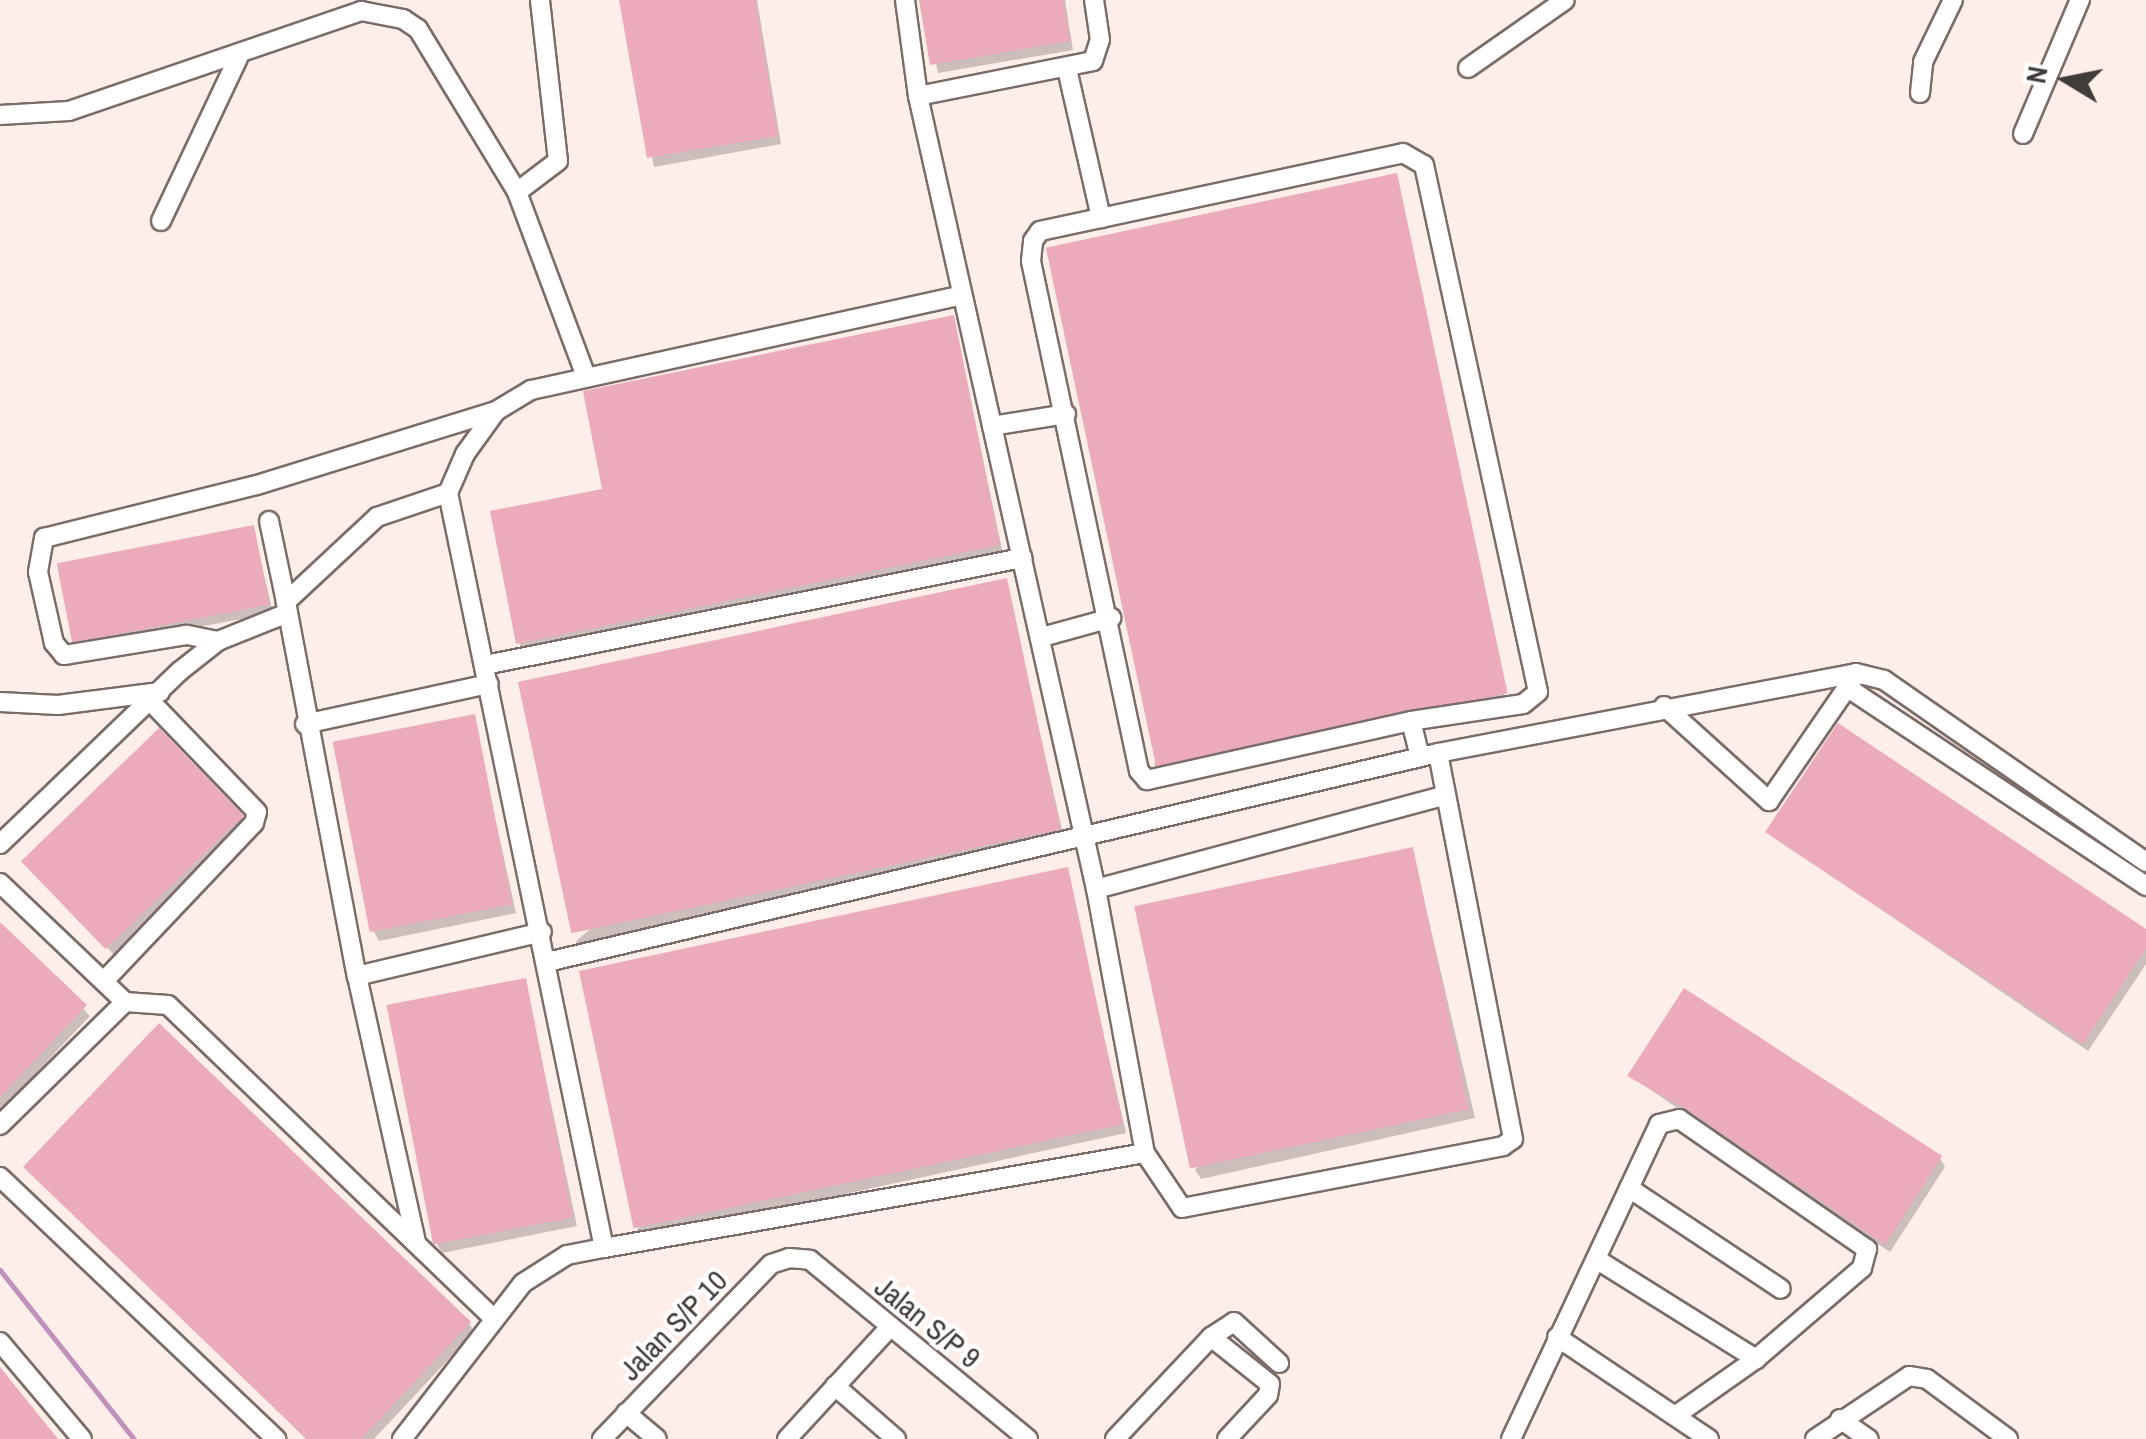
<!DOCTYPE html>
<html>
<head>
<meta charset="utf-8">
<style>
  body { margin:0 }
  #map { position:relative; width:2146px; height:1439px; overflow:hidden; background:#feeeea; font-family:"Archivo Narrow",sans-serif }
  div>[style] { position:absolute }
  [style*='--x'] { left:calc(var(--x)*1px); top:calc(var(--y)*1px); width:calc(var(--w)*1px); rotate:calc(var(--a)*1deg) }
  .shadow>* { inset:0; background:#0003 }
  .stream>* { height:5px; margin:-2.5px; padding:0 2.5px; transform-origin:2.5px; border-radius:2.5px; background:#c091bb }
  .building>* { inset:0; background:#ecabbb; transform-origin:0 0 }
  .roads { filter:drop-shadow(2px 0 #7a6c68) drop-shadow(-2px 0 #7a6c68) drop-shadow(0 2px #7a6c68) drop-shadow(0 -2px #7a6c68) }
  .minor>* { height:18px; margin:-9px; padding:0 9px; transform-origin:9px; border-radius:9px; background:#fff }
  span { translate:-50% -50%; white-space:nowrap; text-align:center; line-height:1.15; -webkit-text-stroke:8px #fff; paint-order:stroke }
  .street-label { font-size:30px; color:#413b39 }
  .north { position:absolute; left:2016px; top:30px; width:100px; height:100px; -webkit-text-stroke:8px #fff; paint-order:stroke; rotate:280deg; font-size:28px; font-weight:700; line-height:40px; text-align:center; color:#413b39 }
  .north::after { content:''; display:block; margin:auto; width:35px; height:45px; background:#413b39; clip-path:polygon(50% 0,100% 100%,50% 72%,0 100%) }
</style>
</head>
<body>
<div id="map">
  <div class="shadow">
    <div style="clip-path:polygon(622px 0,757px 0,781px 144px,654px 167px)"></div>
    <div style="clip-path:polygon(922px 0,1065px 0,1073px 50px,938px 73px)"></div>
    <div style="clip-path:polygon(1396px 176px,1506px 703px,1159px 774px,1154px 765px)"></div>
    <div style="clip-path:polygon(953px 318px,1003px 554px,524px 652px,519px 643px,605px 491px)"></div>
    <div style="clip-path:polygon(253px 528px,273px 613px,80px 649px,74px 640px)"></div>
    <div style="clip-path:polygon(1005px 581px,1064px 838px,581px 950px,576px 941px)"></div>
    <div style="clip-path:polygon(473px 717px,516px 913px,379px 941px,374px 932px)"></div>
    <div style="clip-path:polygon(241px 817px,246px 826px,119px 960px,28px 865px)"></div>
    <div style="clip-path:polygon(1768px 832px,2146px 932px,2146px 964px,2088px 1051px)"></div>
    <div style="clip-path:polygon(1412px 849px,1475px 1118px,1201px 1179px,1195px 1170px)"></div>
    <div style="clip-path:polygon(1066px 870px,1126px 1133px,642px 1238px,637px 1229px)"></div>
    <div style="clip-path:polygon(0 925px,90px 1016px,0 1111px)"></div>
    <div style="clip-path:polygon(525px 981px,577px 1226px,442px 1253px,437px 1244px)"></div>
    <div style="clip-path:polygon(1630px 1076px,1940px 1158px,1945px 1167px,1890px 1252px)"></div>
    <div style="clip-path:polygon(26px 1167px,469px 1323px,474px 1332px,374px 1439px,306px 1439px)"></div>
  </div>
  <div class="stream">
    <div style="--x:0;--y:1270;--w:216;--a:51.6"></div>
  </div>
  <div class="building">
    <div style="clip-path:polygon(619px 0,755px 0,778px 136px,647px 158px)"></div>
    <div style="clip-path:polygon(919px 0,1063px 0,1070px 41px,930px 65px)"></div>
    <div style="left:1397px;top:173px;width:532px;height:359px;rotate:78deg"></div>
    <div style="clip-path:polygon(954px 315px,1000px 545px,516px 644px,490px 511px,602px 489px,583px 391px)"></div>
    <div style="left:254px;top:525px;width:81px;height:201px;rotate:79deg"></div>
    <div style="left:1007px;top:578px;width:257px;height:500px;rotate:78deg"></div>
    <div style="left:475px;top:714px;width:194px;height:145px;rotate:79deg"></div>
    <div style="clip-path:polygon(1838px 723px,2146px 929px,2146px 948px,2083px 1044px,1765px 832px)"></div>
    <div style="left:159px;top:728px;width:122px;height:192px;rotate:46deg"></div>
    <div style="left:1413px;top:847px;width:268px;height:285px;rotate:78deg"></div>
    <div style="left:1068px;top:867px;width:263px;height:500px;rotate:78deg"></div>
    <div style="clip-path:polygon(0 922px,87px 1005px,0 1097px)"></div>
    <div style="left:526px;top:978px;width:244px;height:142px;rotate:79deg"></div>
    <div style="clip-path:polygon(1684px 988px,1942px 1156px,1885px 1245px,1686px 1109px,1627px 1076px)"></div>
    <div style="clip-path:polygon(159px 1023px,471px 1322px,361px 1439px,307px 1439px,23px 1167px)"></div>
    <div style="clip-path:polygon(0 1367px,58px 1439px,0 1439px)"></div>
  </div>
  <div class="roads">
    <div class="minor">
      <div style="--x:905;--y:0;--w:97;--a:82.3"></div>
      <div style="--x:918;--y:96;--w:813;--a:77.35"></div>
      <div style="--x:1096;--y:889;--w:269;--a:79.5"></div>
      <div style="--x:1145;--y:1153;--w:66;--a:56.1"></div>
      <div style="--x:1182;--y:1208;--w:327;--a:-10.9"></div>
      <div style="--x:1503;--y:1146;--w:12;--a:-35"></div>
      <div style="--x:1513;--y:1139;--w:393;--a:-101"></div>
      <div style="--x:1468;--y:68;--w:118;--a:-35"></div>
      <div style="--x:1067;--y:69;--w:153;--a:77.1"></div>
      <div style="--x:1920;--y:93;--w:31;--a:-84"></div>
      <div style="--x:1923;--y:62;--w:69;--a:-64.2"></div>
      <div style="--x:918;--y:96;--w:178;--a:-11.3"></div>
      <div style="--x:1093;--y:61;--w:22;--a:-72"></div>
      <div style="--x:1100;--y:40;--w:40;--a:-98.5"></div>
      <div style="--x:0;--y:115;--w:69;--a:-3.3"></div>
      <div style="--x:69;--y:111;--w:309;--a:-18.9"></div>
      <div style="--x:361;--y:11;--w:43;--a:10.8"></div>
      <div style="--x:403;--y:19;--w:18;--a:34"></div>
      <div style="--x:418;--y:29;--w:191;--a:58.7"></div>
      <div style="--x:517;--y:192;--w:194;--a:69.5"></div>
      <div style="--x:2023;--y:134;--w:146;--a:-67"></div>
      <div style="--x:1403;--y:153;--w:24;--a:30"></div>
      <div style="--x:1424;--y:165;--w:539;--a:77.79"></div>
      <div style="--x:1538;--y:692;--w:19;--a:141"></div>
      <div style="--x:1523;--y:704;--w:113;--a:171.4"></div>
      <div style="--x:1411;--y:721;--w:271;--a:167.4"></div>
      <div style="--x:1147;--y:780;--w:12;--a:-132"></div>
      <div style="--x:1139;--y:771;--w:521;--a:-101.96"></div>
      <div style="--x:1031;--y:261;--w:20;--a:-84"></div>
      <div style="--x:1033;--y:241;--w:12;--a:-55"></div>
      <div style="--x:1040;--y:231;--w:371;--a:-12.1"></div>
      <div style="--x:517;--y:192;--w:51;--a:-37.1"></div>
      <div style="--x:558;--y:161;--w:162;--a:-96.4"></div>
      <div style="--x:161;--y:221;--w:180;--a:-64.7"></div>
      <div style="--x:992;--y:426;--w:75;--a:-9.2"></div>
      <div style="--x:448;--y:493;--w:75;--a:161.3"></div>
      <div style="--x:377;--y:517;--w:125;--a:137"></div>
      <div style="--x:286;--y:602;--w:381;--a:79.3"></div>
      <div style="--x:357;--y:976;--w:190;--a:-13.4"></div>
      <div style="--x:269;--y:521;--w:83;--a:78.1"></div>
      <div style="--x:1042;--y:637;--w:72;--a:-15.4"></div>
      <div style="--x:218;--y:641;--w:33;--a:-169"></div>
      <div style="--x:186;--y:635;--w:124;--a:170.7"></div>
      <div style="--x:64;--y:655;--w:16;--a:-130"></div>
      <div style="--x:54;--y:643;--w:73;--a:-102.7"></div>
      <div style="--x:38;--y:572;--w:35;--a:-80"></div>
      <div style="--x:44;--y:538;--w:219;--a:-14"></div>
      <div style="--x:257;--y:485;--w:250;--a:-17.2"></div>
      <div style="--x:485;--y:665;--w:548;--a:-11.27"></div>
      <div style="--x:1848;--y:688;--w:358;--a:33.6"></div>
      <div style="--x:0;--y:702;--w:58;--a:3"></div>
      <div style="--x:58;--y:705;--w:103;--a:-7.3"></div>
      <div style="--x:1664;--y:706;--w:142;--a:42.1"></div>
      <div style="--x:1769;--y:801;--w:148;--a:-55.5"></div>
      <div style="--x:1411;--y:721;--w:37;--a:76"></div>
      <div style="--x:305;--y:724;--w:188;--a:-12.3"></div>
      <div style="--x:0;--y:844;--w:250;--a:-43.9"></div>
      <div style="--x:180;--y:671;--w:48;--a:-38.3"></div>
      <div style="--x:218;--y:641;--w:72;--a:-21.9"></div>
      <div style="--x:0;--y:883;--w:173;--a:43.6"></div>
      <div style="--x:125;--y:1002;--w:43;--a:4"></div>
      <div style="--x:168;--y:1005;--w:453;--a:43.9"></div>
      <div style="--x:1096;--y:889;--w:362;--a:-15"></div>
      <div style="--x:547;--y:962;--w:915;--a:-13.2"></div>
      <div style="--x:1438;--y:753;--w:426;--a:-10.8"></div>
      <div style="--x:1856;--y:673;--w:29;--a:14"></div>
      <div style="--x:1884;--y:680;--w:319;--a:34.8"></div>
      <div style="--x:357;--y:976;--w:273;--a:77.5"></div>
      <div style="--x:104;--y:981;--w:218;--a:-46.5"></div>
      <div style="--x:254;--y:823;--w:11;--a:-75"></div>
      <div style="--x:257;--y:812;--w:154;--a:-133.9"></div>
      <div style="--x:0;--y:1125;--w:175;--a:-44.5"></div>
      <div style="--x:0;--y:1177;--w:381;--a:43.5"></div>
      <div style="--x:1629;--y:1188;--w:182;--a:33.6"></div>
      <div style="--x:604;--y:1248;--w:549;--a:-9.96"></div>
      <div style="--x:1596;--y:1259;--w:189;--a:32"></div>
      <div style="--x:1211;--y:1337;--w:27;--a:-33"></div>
      <div style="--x:1234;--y:1322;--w:61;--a:42.3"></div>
      <div style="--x:1557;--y:1337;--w:183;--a:33.9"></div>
      <div style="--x:0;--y:1342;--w:127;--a:49.8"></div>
      <div style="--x:835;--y:1386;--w:81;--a:41"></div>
      <div style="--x:626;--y:1413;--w:40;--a:40"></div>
      <div style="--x:1840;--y:1419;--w:35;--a:35"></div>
      <div style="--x:402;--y:1439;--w:197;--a:-52.2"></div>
      <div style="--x:523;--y:1283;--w:52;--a:-32.5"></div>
      <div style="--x:567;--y:1255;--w:38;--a:-11"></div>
      <div style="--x:604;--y:1248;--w:771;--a:-101.67"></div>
      <div style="--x:448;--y:493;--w:43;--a:-66.4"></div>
      <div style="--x:465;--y:454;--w:53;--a:-54.2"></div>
      <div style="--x:496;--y:411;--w:41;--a:-31"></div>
      <div style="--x:531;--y:390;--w:439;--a:-12.4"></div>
      <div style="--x:602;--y:1439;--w:243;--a:-46"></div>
      <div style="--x:771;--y:1264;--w:19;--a:-18"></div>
      <div style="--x:789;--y:1258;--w:21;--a:5"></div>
      <div style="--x:810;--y:1260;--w:282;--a:39.4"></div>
      <div style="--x:787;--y:1439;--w:151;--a:-47.4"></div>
      <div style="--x:1115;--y:1439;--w:140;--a:-46.7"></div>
      <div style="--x:1211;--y:1337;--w:75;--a:38.5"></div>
      <div style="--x:1270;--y:1384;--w:11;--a:100"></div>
      <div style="--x:1268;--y:1395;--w:60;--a:133"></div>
      <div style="--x:1511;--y:1439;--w:348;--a:-64.8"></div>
      <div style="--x:1659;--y:1124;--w:21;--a:-14"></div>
      <div style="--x:1679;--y:1119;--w:229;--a:34.7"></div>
      <div style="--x:1867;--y:1249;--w:20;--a:105"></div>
      <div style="--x:1862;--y:1268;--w:140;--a:139.4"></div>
      <div style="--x:1756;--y:1359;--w:99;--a:144.9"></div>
      <div style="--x:1815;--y:1439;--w:113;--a:-33.8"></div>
      <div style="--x:1909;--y:1376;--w:18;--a:9"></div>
      <div style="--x:1927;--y:1379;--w:101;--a:36.5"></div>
    </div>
  </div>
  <div class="street-label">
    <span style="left:928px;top:1322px;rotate:39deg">Jalan S/P 9</span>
    <span style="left:673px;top:1325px;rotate:-46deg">Jalan S/P 10</span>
  </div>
  <div class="north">N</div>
</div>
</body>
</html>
